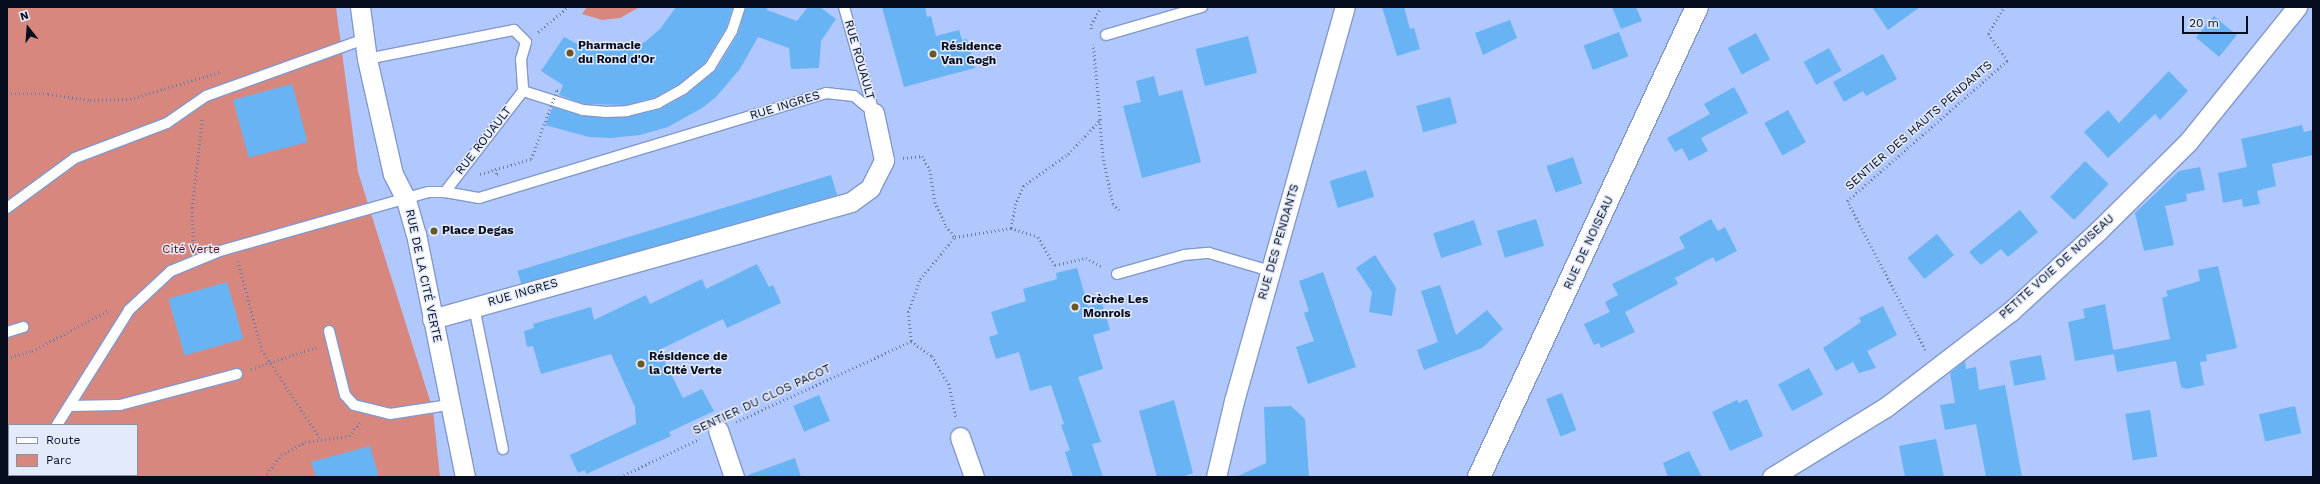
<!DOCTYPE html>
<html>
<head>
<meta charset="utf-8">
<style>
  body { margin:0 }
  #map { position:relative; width:2320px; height:484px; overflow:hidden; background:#b1c8ff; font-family:"Work Sans",sans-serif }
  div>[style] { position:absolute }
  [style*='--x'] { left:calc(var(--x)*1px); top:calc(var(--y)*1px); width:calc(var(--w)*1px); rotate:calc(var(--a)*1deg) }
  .green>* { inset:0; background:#d8877e }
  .building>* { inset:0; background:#68b3f4; transform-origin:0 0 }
  .path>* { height:2.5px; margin-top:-1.25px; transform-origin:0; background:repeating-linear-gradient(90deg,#6d7ea6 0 1px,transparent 0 4px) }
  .roads { filter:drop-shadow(1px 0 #8298cb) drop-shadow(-1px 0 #8298cb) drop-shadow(0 1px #8298cb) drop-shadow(0 -1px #8298cb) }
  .service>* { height:10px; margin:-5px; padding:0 5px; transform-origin:5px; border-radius:5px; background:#fff }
  .minor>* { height:19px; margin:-9.5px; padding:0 9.5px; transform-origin:9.5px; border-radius:9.5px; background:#fff }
  .tertiary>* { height:22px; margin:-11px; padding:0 11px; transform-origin:11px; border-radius:11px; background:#fff }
  .path-bridge>* { height:2.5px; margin-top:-1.25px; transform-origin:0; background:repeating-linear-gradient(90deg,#6d7ea6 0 1px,transparent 0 4px) }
  .dots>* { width:11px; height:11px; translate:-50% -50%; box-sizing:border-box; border:2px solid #e2eafb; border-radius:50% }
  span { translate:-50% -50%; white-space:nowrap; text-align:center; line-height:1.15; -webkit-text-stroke:3px #e2eafb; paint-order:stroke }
  .poi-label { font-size:12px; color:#060d1f; font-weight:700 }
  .left { translate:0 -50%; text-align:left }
  .street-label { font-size:12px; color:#060d1f }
  .park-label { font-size:12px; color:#640c0d }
  .frame { position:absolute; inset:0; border:8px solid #060d1f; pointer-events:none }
  .legend { position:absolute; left:8px; top:424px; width:130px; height:52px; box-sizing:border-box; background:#e2eafb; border:1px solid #8a92a3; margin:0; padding:5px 7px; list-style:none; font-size:12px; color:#060d1f }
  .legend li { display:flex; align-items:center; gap:8px; height:20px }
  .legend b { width:20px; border:1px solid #8a92a3 }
  .north { position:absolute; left:8px; top:8px; width:40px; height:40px; -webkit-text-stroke:3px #e2eafb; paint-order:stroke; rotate:343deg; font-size:11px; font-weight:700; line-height:16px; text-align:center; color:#060d1f }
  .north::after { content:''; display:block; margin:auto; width:14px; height:18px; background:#060d1f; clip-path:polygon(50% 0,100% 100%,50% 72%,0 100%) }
  .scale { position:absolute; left:2182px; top:16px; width:66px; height:18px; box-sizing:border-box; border:2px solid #060d1f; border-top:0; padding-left:5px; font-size:12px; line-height:14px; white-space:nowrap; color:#060d1f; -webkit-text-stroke:3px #e2eafb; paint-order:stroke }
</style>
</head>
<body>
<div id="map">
  <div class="green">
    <div style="clip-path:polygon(evenodd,7px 7px,336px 7px,358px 172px,433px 410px,440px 477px,7px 477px,7px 7px,9px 425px,137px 425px,137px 475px,9px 475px,9px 425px)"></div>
    <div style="clip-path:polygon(587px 7px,640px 7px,620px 18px,602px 20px,582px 14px)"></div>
  </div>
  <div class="building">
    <div style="clip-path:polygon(676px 7px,733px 7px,726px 28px,705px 63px,679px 84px,656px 97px,626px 105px,584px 104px,559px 95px,563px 85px,541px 71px,564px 37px,585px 48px,600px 51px,631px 48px,645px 42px,660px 29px)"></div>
    <div style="clip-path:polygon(746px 7px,767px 7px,767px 10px,797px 21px,808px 7px,820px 7px,836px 19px,821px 41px,819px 68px,791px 69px,789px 48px,758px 37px,740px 69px,716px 97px,702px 108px,668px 127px,640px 135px,611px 138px,589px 137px,545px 125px,553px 107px,582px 116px,627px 117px,660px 109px,686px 95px,716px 70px,738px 34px)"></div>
    <div style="clip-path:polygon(882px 7px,925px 7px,927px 17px,931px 16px,936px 36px,959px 30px,962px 40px,967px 39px,975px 68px,904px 87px)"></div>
    <div style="clip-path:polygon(1382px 7px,1404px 7px,1410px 29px,1414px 28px,1420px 49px,1397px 56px)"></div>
    <div style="clip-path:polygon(1612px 7px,1636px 7px,1642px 21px,1621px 29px)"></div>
    <div style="clip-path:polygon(1872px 7px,1920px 7px,1888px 30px)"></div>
    <div style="left:2214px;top:16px;width:30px;height:28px;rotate:40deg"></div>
    <div style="clip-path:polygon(1510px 20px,1517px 38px,1483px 55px,1475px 33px)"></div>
    <div style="left:1619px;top:32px;width:26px;height:38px;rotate:69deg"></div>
    <div style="left:1756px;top:33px;width:30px;height:32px;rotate:62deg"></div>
    <div style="left:1248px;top:36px;width:38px;height:54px;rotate:76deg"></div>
    <div style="left:1829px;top:48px;width:26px;height:29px;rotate:61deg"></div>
    <div style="clip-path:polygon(1883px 54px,1897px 79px,1866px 96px,1863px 91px,1844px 102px,1833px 82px)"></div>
    <div style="clip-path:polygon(2169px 71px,2188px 91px,2160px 120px,2155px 114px,2108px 158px,2084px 132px,2108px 110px,2119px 123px)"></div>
    <div style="clip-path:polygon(1154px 76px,1159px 96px,1182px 90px,1201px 162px,1142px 178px,1123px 106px,1141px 102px,1136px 81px)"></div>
    <div style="left:292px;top:84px;width:60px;height:61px;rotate:75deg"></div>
    <div style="clip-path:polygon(1734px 87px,1748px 113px,1701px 138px,1708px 151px,1689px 161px,1682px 148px,1675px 152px,1667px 138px,1710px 114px,1704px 104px)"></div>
    <div style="left:1450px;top:97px;width:27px;height:35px;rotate:75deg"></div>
    <div style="left:1788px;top:110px;width:37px;height:27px;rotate:61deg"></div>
    <div style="clip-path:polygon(2302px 125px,2304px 132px,2313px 130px,2313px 155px,2272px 164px,2276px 186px,2257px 191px,2260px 204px,2243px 207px,2242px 199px,2223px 203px,2218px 173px,2247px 167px,2241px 139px)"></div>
    <div style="left:1573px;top:157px;width:28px;height:28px;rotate:71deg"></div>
    <div style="left:2085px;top:161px;width:33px;height:50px;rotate:44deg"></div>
    <div style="clip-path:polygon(2200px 167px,2205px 190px,2186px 194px,2187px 201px,2165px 206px,2174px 245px,2144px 251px,2135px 213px,2179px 171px)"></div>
    <div style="left:1366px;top:170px;width:28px;height:38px;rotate:73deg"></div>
    <div style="left:831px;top:175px;width:21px;height:328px;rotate:73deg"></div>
    <div style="clip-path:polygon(2020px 210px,2038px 232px,2008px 257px,2001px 249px,1981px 265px,1969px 252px)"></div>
    <div style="left:1536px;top:219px;width:28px;height:41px;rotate:73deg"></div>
    <div style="clip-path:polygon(1711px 219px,1718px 231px,1725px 227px,1737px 251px,1716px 262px,1713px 257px,1675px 278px,1678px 284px,1625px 312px,1635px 332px,1601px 348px,1599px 343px,1594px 345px,1584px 324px,1610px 312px,1605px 302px,1618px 295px,1612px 284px,1685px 248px,1679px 237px)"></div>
    <div style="left:1474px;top:220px;width:26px;height:43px;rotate:72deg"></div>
    <div style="left:1937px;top:234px;width:27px;height:38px;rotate:51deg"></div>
    <div style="clip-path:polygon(1375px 255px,1396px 288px,1392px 316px,1369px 312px,1372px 292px,1356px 268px)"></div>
    <div style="clip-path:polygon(757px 264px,769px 287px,773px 285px,781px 303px,727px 328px,723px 319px,659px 350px,683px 398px,702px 389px,714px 411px,669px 432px,671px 436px,586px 474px,585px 470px,578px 473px,570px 455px,636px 424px,635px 407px,611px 354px,541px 374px,533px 346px,527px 347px,524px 331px,534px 328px,533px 324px,591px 307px,594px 320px,646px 295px,650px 304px,702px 279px,706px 289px)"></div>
    <div style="clip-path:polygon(2218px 266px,2237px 348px,2206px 355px,2207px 361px,2200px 362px,2204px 385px,2186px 389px,2181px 387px,2176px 361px,2117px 372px,2113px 350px,2170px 339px,2162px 298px,2168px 296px,2166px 291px,2200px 281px,2198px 270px)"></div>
    <div style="clip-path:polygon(1077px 268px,1088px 306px,1102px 303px,1110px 330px,1093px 335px,1103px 369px,1078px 377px,1101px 442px,1092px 444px,1103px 477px,1073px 477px,1065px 452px,1070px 450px,1061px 425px,1064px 424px,1051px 385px,1030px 391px,1019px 352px,996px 359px,989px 337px,998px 334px,991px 312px,1026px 301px,1023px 289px,1057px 279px,1056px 273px)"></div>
    <div style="clip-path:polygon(1323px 272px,1356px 367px,1308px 384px,1296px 347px,1314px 341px,1304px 313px,1309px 311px,1299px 281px)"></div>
    <div style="left:227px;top:282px;width:59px;height:61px;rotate:74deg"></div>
    <div style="clip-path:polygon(1440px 285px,1456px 335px,1487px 310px,1503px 329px,1482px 348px,1424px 370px,1417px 350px,1438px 342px,1421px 291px)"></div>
    <div style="clip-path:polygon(2105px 304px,2114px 354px,2075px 361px,2068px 322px,2085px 318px,2083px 309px)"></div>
    <div style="clip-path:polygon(1883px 306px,1897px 335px,1867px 351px,1876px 368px,1859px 373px,1853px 362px,1836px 371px,1823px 348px,1861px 322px,1859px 318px)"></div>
    <div style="left:2041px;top:355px;width:25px;height:32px;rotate:79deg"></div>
    <div style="clip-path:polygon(1965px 361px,1966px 369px,1976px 367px,1979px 390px,2005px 385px,2022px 477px,1986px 477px,1976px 424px,1945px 430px,1940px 405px,1955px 403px,1950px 373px)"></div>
    <div style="left:1809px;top:368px;width:30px;height:35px;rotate:62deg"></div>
    <div style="left:1562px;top:393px;width:40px;height:17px;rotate:69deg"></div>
    <div style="left:819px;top:395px;width:28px;height:28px;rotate:67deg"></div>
    <div style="clip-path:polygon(1747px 399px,1763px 436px,1730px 451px,1712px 412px,1737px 400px,1739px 403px)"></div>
    <div style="clip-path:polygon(1174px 400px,1193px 473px,1182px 477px,1157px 477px,1139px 411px)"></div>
    <div style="clip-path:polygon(1291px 406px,1305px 419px,1309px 477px,1236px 477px,1266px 463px,1264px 407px)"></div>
    <div style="left:2295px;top:406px;width:28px;height:37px;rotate:77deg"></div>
    <div style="left:2150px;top:410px;width:47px;height:25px;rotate:81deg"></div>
    <div style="clip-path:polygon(1936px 439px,1944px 477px,1905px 477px,1899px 446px)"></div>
    <div style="clip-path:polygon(370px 446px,379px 477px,316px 477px,311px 462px)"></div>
    <div style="clip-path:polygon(1689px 451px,1702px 477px,1668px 477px,1663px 463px)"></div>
    <div style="clip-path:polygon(795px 458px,801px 477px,748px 477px,748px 475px)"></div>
  </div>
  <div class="path">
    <div style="--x:1091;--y:29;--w:4;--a:-90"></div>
    <div style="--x:1091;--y:25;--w:21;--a:-61"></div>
    <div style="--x:538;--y:32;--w:39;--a:-40"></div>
    <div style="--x:7;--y:94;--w:41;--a:0"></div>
    <div style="--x:48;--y:94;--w:42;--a:8.1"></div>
    <div style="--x:90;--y:100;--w:40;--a:-1.4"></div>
    <div style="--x:130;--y:99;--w:94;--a:-16.7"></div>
    <div style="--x:1100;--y:120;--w:36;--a:85"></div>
    <div style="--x:1103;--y:156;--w:49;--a:78.2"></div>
    <div style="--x:1113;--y:204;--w:10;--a:45"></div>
    <div style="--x:903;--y:158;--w:19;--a:-6"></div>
    <div style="--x:922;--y:156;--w:16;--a:60"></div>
    <div style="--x:930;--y:170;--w:32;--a:81"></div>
    <div style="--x:935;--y:202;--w:26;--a:65"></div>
    <div style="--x:946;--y:226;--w:14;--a:51"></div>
    <div style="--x:495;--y:169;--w:6;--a:72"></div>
    <div style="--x:497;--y:175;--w:2;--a:-27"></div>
    <div style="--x:480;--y:174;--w:53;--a:-16.4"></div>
    <div style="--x:1011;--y:228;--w:28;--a:18"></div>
    <div style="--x:1038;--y:237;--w:33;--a:59"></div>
    <div style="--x:1055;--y:265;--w:32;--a:-13"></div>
    <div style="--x:1086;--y:258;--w:19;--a:28"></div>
    <div style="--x:193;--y:245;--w:37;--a:-92"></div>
    <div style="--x:192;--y:208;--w:90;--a:-83.6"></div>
    <div style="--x:238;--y:261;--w:92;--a:74.9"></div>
    <div style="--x:262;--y:350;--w:105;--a:56.6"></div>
    <div style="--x:911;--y:341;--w:29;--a:-96"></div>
    <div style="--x:908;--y:312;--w:35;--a:-70"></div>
    <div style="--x:920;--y:279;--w:55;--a:-50.2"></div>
    <div style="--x:955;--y:237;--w:57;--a:-9.1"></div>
    <div style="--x:1011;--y:228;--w:23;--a:-80"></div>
    <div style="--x:1015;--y:205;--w:21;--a:-67"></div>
    <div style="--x:1023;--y:186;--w:55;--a:-35.4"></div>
    <div style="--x:1068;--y:154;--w:47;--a:-46.7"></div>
    <div style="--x:1100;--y:120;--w:76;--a:-95.3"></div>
    <div style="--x:911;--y:341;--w:26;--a:36"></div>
    <div style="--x:932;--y:356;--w:33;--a:59"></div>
    <div style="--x:949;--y:384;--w:35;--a:78"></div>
    <div style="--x:1925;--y:350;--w:168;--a:-117.6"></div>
    <div style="--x:1847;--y:201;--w:213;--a:-41.2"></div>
    <div style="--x:2007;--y:61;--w:33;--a:-125"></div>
    <div style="--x:1988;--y:34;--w:31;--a:-59"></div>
    <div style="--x:7;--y:358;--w:26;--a:-16"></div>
    <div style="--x:32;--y:351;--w:87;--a:-28"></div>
    <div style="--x:251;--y:369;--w:70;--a:-18.4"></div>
    <div style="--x:736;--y:422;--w:193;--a:-24.8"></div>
    <div style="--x:264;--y:477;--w:28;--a:-52"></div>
    <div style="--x:281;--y:455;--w:27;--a:-28"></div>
    <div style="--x:305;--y:442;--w:44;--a:-7.8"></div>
    <div style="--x:349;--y:436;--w:18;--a:-52"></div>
    <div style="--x:620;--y:477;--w:88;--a:-25.7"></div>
  </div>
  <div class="roads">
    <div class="service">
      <div style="--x:844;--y:7;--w:110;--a:74.2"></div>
      <div style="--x:1106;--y:35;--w:100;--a:-16.3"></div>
      <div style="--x:367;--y:59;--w:150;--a:-11.2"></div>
      <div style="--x:514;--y:30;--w:17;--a:45"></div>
      <div style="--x:526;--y:42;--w:18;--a:106"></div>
      <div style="--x:521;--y:59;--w:32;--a:86"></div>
      <div style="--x:523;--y:91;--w:128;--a:127.7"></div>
      <div style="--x:523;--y:91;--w:63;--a:17.6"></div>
      <div style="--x:583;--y:110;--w:21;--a:5"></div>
      <div style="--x:604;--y:112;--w:23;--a:-2"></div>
      <div style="--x:627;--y:111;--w:32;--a:-14"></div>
      <div style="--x:658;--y:103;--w:29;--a:-29"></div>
      <div style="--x:683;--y:89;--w:35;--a:-39"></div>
      <div style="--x:710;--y:67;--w:42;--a:-58.6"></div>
      <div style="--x:732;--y:31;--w:25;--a:-72"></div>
      <div style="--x:7;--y:208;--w:84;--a:-36.3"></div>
      <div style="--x:75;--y:158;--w:98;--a:-20.8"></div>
      <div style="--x:167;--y:123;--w:47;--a:-34.7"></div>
      <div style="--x:206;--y:96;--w:168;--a:-19.8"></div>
      <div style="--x:1117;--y:274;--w:70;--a:-15.8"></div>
      <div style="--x:1184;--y:255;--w:25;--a:-5"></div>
      <div style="--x:1209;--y:253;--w:64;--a:16.4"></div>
      <div style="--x:474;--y:307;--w:145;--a:78.5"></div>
      <div style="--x:329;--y:331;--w:66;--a:76"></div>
      <div style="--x:345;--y:395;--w:13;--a:48"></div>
      <div style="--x:354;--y:405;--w:37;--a:14"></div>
      <div style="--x:390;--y:414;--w:60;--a:-8.7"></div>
      <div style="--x:7;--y:332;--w:17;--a:-17"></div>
      <div style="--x:69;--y:406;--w:51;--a:-1.1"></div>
      <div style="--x:120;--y:405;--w:121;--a:-14.8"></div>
      <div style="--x:57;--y:425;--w:136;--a:-57.9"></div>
      <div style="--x:129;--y:310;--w:57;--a:-42.9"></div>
      <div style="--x:171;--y:271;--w:53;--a:-22.2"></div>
      <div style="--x:220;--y:251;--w:217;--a:-15.8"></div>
      <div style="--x:429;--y:192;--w:16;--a:0"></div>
      <div style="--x:445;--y:192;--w:35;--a:10"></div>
      <div style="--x:479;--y:198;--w:363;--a:-16.8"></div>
      <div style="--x:826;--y:93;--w:28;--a:6"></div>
      <div style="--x:854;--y:96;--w:26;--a:40"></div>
      <div style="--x:25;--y:477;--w:2;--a:-63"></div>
    </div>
    <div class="minor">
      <div style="--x:360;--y:7;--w:52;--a:82.3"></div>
      <div style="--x:367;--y:59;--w:118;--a:77.3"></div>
      <div style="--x:393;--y:174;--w:29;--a:63"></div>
      <div style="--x:406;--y:200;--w:35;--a:74"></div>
      <div style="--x:416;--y:234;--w:248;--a:78.6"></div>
      <div style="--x:432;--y:319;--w:435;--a:-15.6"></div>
      <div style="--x:851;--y:202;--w:24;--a:-36"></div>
      <div style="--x:870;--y:188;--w:31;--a:-63"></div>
      <div style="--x:884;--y:160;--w:48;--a:-102"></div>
      <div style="--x:718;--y:430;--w:50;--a:71.2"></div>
      <div style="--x:960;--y:437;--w:42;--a:70.7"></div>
      <div style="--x:1216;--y:477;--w:78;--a:-76.7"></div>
      <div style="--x:1234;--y:401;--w:409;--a:-74.3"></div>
      <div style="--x:1772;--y:477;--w:134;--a:-31.6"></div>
      <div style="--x:1886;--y:407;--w:158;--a:-37.5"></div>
      <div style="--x:2011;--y:311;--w:118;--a:-42.6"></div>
      <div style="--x:2098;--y:231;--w:127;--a:-44.7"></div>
      <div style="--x:2188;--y:142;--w:174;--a:-51.1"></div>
    </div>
    <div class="tertiary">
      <div style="--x:1479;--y:477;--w:518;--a:-65.12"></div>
    </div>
  </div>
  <div class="path-bridge">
    <div style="--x:531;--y:159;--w:74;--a:-69.4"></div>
    <div style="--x:557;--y:90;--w:3;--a:18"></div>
  </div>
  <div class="dots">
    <div style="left:570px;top:53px;background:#6b5625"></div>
    <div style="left:933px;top:54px;background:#6b5625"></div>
    <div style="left:434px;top:231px;background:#6b5625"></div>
    <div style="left:1075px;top:307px;background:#6b5625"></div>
    <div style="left:641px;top:364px;background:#6b5625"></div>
  </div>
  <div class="poi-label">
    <span class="left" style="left:578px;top:53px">Pharmacie<br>du Rond d'Or</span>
    <span class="left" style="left:941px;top:54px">Résidence<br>Van Gogh</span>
    <span class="left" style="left:442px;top:231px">Place Degas</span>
    <span class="left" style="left:1083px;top:307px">Crèche Les<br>Monrois</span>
    <span class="left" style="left:649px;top:364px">Résidence de<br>la Cité Verte</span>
  </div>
  <div class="street-label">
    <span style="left:859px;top:60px;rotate:74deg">RUE ROUAULT</span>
    <span style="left:785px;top:106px;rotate:-17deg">RUE INGRES</span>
    <span style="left:1919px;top:126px;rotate:-41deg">SENTIER DES HAUTS PENDANTS</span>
    <span style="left:484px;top:141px;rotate:-52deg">RUE ROUAULT</span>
    <span style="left:1279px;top:242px;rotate:-74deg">RUE DES PENDANTS</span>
    <span style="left:1589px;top:243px;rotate:-65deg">RUE DE NOISEAU</span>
    <span style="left:2057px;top:267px;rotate:-42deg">PETITE VOIE DE NOISEAU</span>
    <span style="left:423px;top:276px;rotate:78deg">RUE DE LA CITÉ VERTE</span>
    <span style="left:523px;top:293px;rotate:-16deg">RUE INGRES</span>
    <span style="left:762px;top:400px;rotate:-25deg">SENTIER DU CLOS PACOT</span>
  </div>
  <div class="park-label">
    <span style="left:191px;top:250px">Cité Verte</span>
  </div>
  <div class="frame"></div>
  <ul class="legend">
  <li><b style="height:5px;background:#fff"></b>Route</li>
  <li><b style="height:11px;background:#d8877e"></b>Parc</li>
  </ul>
  <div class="north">N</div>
  <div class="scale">20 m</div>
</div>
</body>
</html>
